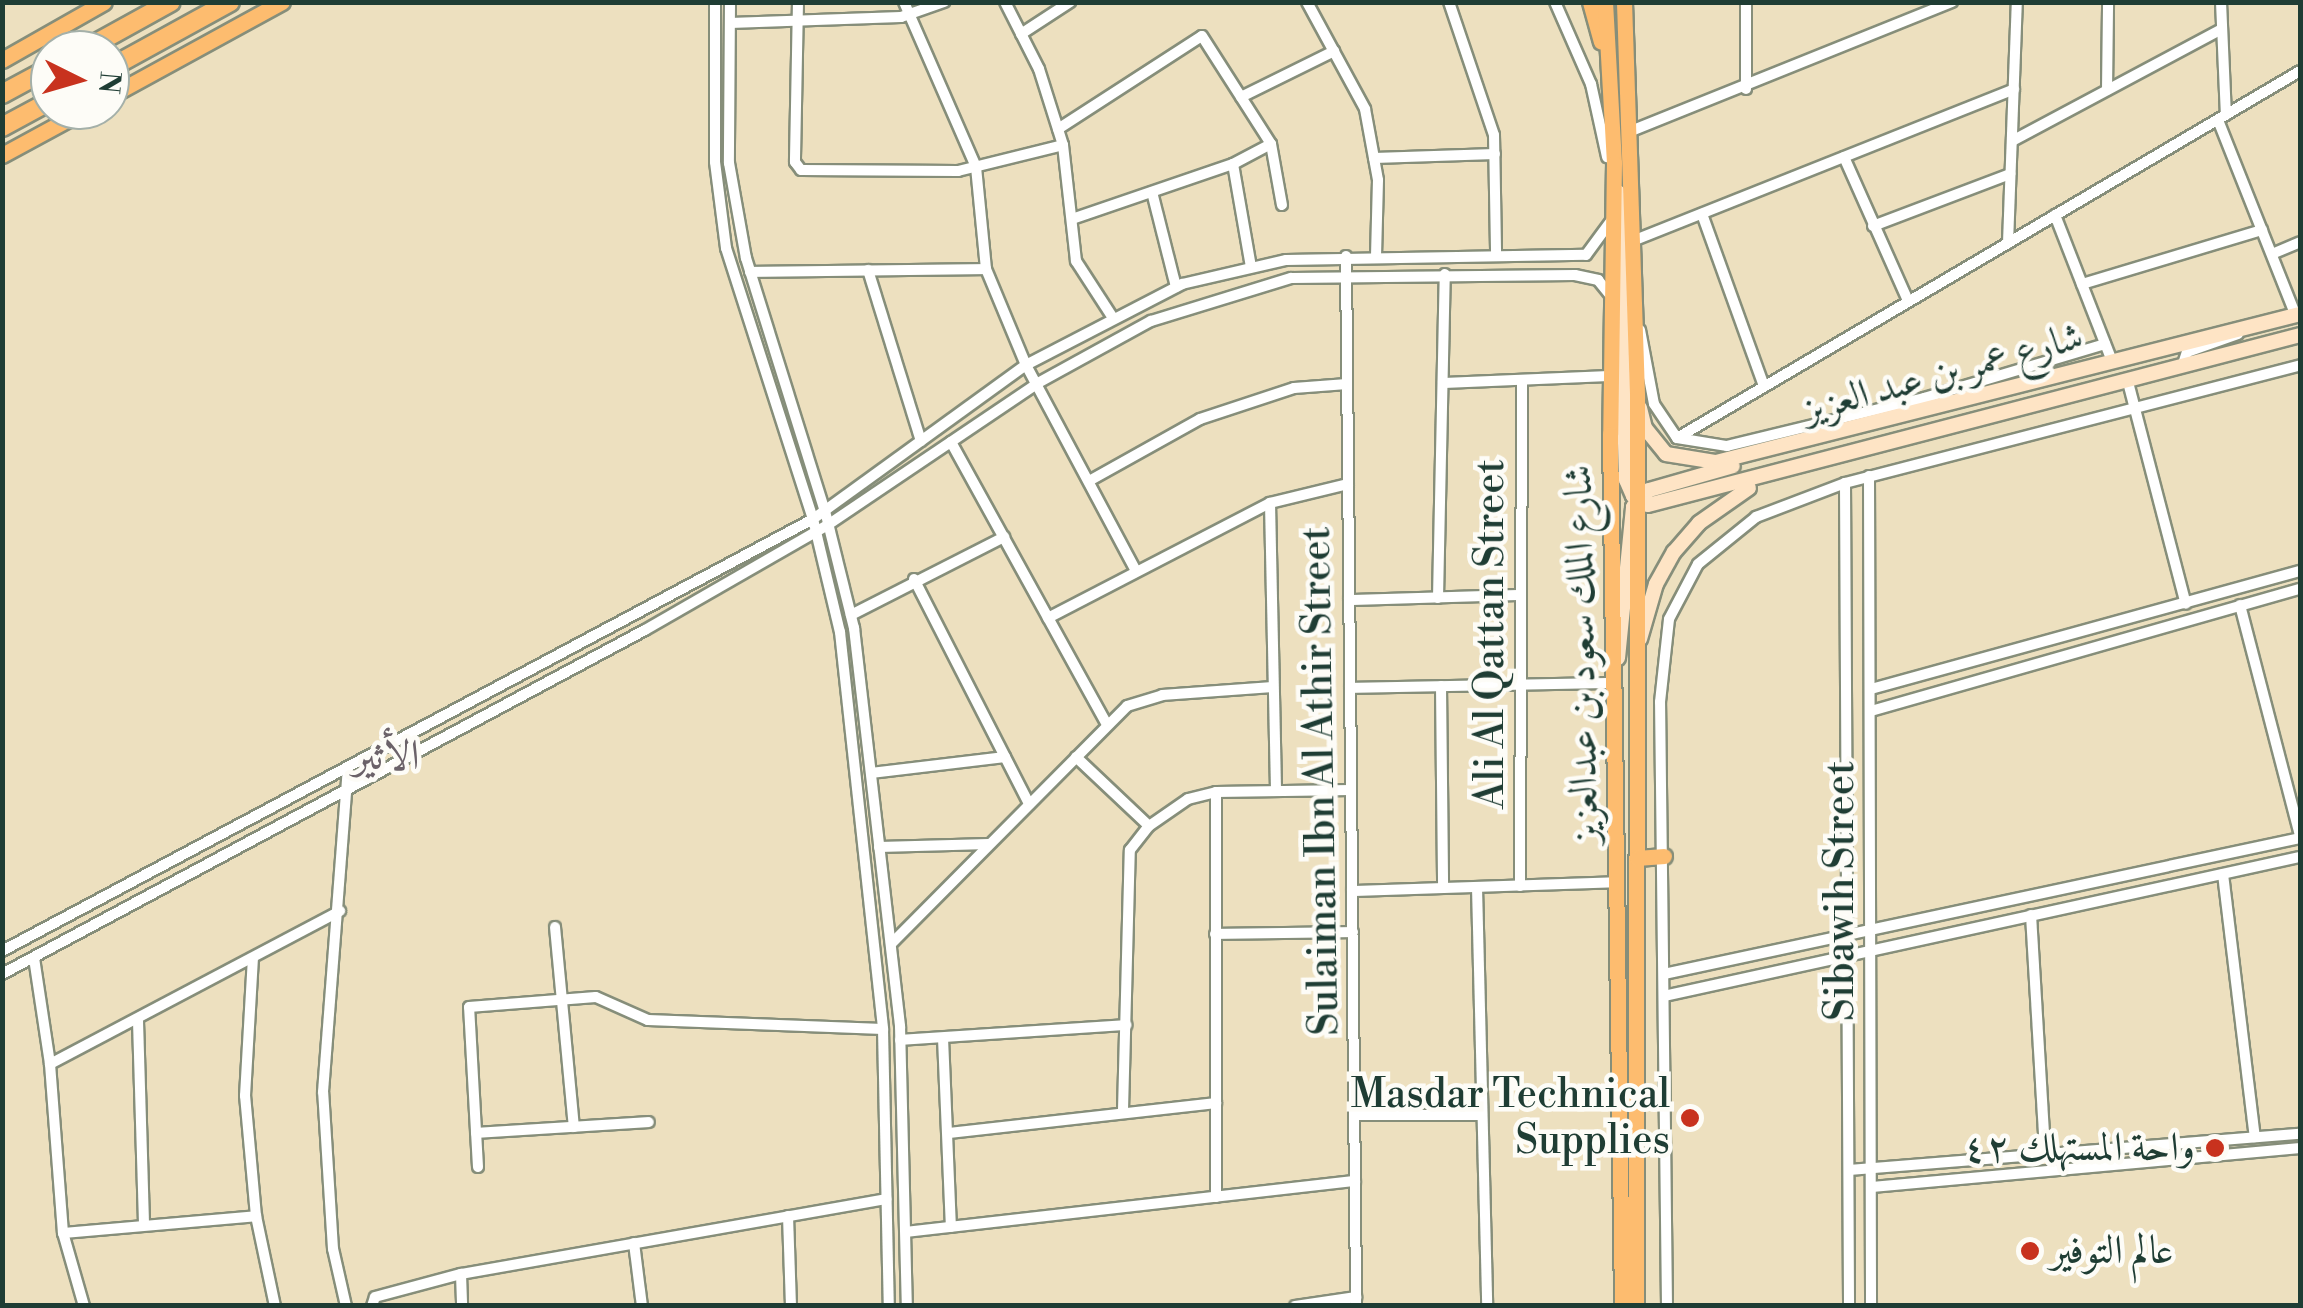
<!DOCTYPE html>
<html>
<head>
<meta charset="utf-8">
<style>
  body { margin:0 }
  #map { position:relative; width:2303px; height:1308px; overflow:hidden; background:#ede0bf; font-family:"Libre Bodoni",Amiri,serif }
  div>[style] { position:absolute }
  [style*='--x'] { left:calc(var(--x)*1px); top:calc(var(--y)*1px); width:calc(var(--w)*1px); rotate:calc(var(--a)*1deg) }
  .roads { filter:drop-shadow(2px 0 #868e7a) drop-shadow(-2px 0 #868e7a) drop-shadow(0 2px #868e7a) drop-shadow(0 -2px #868e7a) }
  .minor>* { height:10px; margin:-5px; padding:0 5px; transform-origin:5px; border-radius:5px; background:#fff }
  .secondary>* { height:14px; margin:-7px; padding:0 7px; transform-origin:7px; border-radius:7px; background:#fee4c5 }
  .primary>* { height:15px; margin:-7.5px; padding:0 7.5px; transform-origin:7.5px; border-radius:7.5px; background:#fdbc6f }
  .motorway>* { height:18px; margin:-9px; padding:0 9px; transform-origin:9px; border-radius:9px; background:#fdbc6f }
  .dots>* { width:28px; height:28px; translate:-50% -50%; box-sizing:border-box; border:5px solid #fdfcf7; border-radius:50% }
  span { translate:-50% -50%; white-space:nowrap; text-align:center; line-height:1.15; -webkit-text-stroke:9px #fdfcf7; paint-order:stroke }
  .street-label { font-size:40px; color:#1f3d34 }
  .poi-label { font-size:40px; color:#1f3d34 }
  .right { translate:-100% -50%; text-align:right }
  .left { translate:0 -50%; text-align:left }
  .neighbourhood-label { font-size:42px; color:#6b6269 }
  .frame { position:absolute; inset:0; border:5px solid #1f3d34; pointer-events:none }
  .north { position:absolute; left:30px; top:30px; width:100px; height:100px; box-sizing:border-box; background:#fdfcf7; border:2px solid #a4b0a9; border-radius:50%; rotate:95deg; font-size:28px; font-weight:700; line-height:40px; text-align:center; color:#1f3d34 }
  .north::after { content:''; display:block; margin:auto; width:35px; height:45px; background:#c8321e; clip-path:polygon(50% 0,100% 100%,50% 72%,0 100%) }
</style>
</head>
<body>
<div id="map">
  <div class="roads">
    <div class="minor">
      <div style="--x:715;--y:2;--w:160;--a:90"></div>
      <div style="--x:715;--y:162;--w:87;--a:82.7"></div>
      <div style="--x:726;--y:248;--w:285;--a:72.2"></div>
      <div style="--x:813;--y:519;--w:116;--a:76.6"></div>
      <div style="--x:840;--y:632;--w:399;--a:83.8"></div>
      <div style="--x:883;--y:1029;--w:277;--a:88.8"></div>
      <div style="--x:730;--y:2;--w:161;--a:90.4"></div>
      <div style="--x:729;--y:163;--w:97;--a:79.9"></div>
      <div style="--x:746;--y:258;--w:265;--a:72.7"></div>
      <div style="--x:825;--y:511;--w:121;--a:76.1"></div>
      <div style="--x:854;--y:628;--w:401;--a:83.4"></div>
      <div style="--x:900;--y:1026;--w:280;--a:88.6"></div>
      <div style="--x:798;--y:2;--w:160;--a:91.1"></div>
      <div style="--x:795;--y:162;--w:10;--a:53"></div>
      <div style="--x:801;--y:170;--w:157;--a:0.4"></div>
      <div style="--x:958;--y:171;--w:108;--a:-13.9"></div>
      <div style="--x:904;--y:2;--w:180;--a:66.4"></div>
      <div style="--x:976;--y:167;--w:102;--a:84.4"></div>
      <div style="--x:986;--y:269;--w:104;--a:67.4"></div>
      <div style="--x:1026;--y:365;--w:234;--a:61.9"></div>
      <div style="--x:1005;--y:2;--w:75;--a:63.1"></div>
      <div style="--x:1039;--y:69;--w:80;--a:72.5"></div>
      <div style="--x:1063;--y:145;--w:117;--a:83.6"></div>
      <div style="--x:1076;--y:261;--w:68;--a:57"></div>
      <div style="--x:1307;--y:2;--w:122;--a:61.5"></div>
      <div style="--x:1365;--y:109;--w:72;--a:79.6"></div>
      <div style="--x:1378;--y:180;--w:76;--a:91.5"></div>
      <div style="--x:1449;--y:2;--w:140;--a:71.3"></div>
      <div style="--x:1494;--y:135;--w:120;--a:89"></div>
      <div style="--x:1555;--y:2;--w:90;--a:66.3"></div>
      <div style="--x:1591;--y:84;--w:75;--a:77.6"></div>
      <div style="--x:2221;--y:2;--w:113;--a:87.5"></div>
      <div style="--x:730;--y:23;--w:171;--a:-2"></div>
      <div style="--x:901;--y:17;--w:46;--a:-19.2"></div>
      <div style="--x:1021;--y:34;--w:59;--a:-33.1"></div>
      <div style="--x:1746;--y:89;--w:87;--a:-90"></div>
      <div style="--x:2107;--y:90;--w:88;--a:-89.3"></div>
      <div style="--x:1241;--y:97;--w:104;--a:-26.3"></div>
      <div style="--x:2218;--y:120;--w:211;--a:68.3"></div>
      <div style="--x:1058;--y:129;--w:171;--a:-32.9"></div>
      <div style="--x:1202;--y:36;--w:128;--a:57.4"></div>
      <div style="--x:1271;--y:144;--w:62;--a:79.8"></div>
      <div style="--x:1631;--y:131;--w:346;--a:-21.9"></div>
      <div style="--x:2012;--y:141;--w:236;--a:-28.1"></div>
      <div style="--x:1844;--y:157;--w:158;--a:66"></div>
      <div style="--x:1374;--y:158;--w:121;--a:-1.9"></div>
      <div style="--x:1233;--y:164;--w:105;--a:80.1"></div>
      <div style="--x:1152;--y:192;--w:98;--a:75.8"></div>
      <div style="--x:1702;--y:214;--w:183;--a:70.2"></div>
      <div style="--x:2055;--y:215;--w:157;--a:68.7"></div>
      <div style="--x:1072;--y:219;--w:170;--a:-18.9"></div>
      <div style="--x:1233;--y:164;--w:43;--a:-27.8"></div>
      <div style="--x:1873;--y:226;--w:147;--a:-20.8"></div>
      <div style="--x:1635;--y:240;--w:408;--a:-21.7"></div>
      <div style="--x:2008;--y:243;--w:241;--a:-87.9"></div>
      <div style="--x:2272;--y:254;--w:30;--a:-23"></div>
      <div style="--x:1346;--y:256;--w:1050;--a:89.45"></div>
      <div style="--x:868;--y:270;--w:179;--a:72.8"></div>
      <div style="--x:750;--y:272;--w:236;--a:-0.7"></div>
      <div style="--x:2082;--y:284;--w:188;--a:-16.7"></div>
      <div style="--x:1640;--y:330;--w:75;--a:79.3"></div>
      <div style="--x:1654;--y:404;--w:41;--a:55.9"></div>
      <div style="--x:1677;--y:438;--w:51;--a:9.1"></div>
      <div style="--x:1727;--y:446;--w:203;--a:-13.7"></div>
      <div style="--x:1924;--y:398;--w:189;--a:-16.6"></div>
      <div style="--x:2182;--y:367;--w:16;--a:-72"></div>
      <div style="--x:2187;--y:352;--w:54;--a:-19.4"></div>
      <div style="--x:2128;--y:382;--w:229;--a:75.4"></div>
      <div style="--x:1443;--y:383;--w:167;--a:-2.4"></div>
      <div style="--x:1677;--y:438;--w:723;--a:-30.5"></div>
      <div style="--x:951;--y:442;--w:323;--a:61.1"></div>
      <div style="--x:1869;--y:476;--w:830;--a:89.86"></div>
      <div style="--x:1089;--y:481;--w:127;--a:-29.2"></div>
      <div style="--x:1200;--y:419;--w:99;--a:-18.3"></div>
      <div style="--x:1294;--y:388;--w:53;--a:-4.3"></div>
      <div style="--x:1845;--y:483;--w:823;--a:89.72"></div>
      <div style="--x:1270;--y:503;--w:287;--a:88.8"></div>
      <div style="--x:914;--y:579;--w:253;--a:62.9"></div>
      <div style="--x:1438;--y:598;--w:324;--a:-88.8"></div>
      <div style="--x:1349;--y:600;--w:172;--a:-1.7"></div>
      <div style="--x:2240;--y:605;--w:238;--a:75.4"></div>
      <div style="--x:851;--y:615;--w:172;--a:-27"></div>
      <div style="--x:1048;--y:618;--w:250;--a:-27.4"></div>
      <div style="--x:1270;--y:503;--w:80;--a:-13.7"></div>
      <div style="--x:1441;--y:686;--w:202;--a:89.4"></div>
      <div style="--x:1350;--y:688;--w:265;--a:-1.1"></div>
      <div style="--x:1871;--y:689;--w:445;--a:-15.4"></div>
      <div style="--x:1871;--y:711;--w:446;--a:-15.9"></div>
      <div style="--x:1076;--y:757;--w:100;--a:43.4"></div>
      <div style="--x:871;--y:773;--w:135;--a:-6.8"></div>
      <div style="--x:879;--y:847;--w:110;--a:-1.6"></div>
      <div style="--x:2223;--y:874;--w:265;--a:83.1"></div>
      <div style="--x:1520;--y:886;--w:504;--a:-89.77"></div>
      <div style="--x:1477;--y:887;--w:419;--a:88.6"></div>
      <div style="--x:1352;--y:891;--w:266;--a:-1.9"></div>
      <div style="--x:2031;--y:915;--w:239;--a:86.6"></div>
      <div style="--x:555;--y:927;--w:201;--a:84.6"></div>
      <div style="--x:1215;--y:934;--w:138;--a:-0.8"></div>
      <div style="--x:891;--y:944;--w:335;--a:-45.2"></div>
      <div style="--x:1127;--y:706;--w:37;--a:-17"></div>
      <div style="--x:1162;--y:695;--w:111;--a:-4.1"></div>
      <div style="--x:2;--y:951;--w:919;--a:-28.04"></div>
      <div style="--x:813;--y:519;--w:263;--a:-35.9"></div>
      <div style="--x:1026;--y:365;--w:176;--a:-27.4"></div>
      <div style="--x:1182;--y:284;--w:107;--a:-13"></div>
      <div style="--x:1286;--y:260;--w:300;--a:-1"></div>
      <div style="--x:1586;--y:255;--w:42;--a:-53.7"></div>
      <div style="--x:34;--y:958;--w:107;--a:81.4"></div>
      <div style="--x:2;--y:974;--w:729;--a:-28.15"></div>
      <div style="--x:645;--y:630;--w:212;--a:-29.9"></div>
      <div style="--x:829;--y:524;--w:252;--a:-34"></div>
      <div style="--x:1038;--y:383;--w:129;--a:-28.8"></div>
      <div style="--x:1151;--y:321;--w:146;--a:-17.1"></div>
      <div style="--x:1291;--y:278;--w:284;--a:-0.6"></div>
      <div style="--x:1575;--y:275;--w:24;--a:12"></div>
      <div style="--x:1598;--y:280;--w:19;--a:51"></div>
      <div style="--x:1664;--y:974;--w:650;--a:-12.07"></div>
      <div style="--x:1664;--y:996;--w:651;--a:-12.33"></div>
      <div style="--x:138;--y:1021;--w:204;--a:88.3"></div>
      <div style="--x:943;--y:1038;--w:189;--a:87.6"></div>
      <div style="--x:900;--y:1040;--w:227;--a:-3.8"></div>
      <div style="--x:1123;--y:1110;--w:260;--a:-88.5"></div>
      <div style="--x:1130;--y:850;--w:31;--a:-52"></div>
      <div style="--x:1149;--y:826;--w:47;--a:-34.7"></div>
      <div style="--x:1188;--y:799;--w:29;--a:-14"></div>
      <div style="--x:1216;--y:792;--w:135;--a:-0.8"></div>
      <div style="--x:1355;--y:1115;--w:127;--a:0"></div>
      <div style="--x:476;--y:1133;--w:173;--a:-3.6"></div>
      <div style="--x:949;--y:1133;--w:269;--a:-6.4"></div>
      <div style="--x:478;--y:1167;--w:160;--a:-93.2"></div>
      <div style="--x:469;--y:1007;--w:127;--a:-4.5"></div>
      <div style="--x:596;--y:997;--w:57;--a:23.9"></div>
      <div style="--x:648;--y:1020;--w:235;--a:2.2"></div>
      <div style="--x:1849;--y:1170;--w:452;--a:-4.6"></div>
      <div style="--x:1872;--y:1187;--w:430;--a:-5.2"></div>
      <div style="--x:1216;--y:1197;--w:405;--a:-90"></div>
      <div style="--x:256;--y:1216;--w:92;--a:78.1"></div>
      <div style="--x:788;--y:1216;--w:90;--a:88.1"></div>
      <div style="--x:906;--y:1232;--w:452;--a:-6.5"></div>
      <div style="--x:63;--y:1233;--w:194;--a:-5"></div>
      <div style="--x:256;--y:1216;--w:121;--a:-95.2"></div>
      <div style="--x:245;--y:1096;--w:138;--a:-86.7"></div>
      <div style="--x:634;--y:1243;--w:64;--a:82.8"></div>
      <div style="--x:461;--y:1274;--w:32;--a:88"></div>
      <div style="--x:84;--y:1306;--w:76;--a:-106"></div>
      <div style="--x:63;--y:1233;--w:169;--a:-94.4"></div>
      <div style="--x:50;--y:1064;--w:328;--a:-27.8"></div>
      <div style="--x:346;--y:1306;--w:58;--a:-102.8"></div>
      <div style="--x:333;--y:1249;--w:157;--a:-93.6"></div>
      <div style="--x:323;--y:1092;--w:324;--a:-85.6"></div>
      <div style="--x:372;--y:1306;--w:9;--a:-72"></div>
      <div style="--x:375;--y:1297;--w:89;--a:-15"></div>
      <div style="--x:461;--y:1274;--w:432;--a:-10"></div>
      <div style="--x:1295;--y:1306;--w:62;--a:-8.4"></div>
      <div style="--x:1667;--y:1306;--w:604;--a:-90.66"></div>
      <div style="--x:1660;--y:702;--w:83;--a:-83.8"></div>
      <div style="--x:1669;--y:619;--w:62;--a:-62.2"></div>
      <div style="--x:1698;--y:564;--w:75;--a:-39"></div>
      <div style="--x:1756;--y:517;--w:95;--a:-20.9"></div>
      <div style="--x:1845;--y:483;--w:470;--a:-14.5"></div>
    </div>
    <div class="secondary">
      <div style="--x:1618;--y:192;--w:288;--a:88.4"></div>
      <div style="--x:1626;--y:480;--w:17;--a:66"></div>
      <div style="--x:1633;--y:496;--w:17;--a:31"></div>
      <div style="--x:1648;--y:505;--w:674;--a:-14.61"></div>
      <div style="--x:1640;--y:408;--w:21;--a:76"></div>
      <div style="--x:1645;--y:428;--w:33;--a:51"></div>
      <div style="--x:1666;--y:454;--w:51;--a:9.1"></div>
      <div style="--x:1716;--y:462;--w:602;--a:-14.22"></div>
      <div style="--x:1640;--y:639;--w:57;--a:-73.8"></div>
      <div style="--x:1656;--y:584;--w:37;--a:-61"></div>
      <div style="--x:1674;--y:552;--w:38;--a:-49"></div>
      <div style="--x:1699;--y:523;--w:61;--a:-35"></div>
      <div style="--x:1618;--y:658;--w:152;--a:-84.3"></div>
      <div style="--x:1633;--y:507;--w:23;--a:-47"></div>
      <div style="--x:1649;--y:490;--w:87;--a:-15.9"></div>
    </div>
    <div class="primary">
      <div style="--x:1590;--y:2;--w:41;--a:74.6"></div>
      <div style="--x:1605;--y:2;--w:161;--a:86.8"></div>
      <div style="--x:1614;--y:163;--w:271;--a:90.8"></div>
      <div style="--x:1610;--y:434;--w:872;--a:89.21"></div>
      <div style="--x:1624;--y:2;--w:394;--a:88.1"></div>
      <div style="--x:1637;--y:396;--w:910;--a:90.06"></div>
      <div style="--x:2;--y:60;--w:117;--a:-29.6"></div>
      <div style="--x:110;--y:96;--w:196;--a:-28.7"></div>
      <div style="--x:2;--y:155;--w:94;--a:-28.5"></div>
      <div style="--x:1637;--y:858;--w:27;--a:-4"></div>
    </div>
    <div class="motorway">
      <div style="--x:84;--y:50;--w:99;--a:-28.9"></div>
      <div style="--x:110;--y:68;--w:137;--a:-28.8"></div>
      <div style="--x:2;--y:94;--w:55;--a:-28.4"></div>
      <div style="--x:2;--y:127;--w:55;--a:-28.4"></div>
    </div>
  </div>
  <div class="dots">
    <div style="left:1690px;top:1118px;background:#c8321e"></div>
    <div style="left:2215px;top:1148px;background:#c8321e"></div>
    <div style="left:2030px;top:1251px;background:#c8321e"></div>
  </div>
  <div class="street-label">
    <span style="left:1943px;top:373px;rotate:-15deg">شارع عمر بن عبد العزيز</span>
    <span style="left:1491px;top:634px;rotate:-90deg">Ali Al Qattan Street</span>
    <span style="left:1582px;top:654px;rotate:-91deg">شارع الملك سعود بن عبدالعزيز</span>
    <span style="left:1321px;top:781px;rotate:-91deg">Sulaiman Ibn Al Athir Street</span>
    <span style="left:1841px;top:891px;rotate:-90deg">Sibawih Street</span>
  </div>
  <div class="poi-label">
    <span class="right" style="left:1670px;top:1118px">Masdar Technical<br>Supplies</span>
    <span class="right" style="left:2195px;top:1148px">واحة المستهلك ٤٢</span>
    <span class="left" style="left:2050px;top:1251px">عالم التوفير</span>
  </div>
  <div class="neighbourhood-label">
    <span style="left:386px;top:757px">الأثير</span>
  </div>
  <div class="frame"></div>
  <div class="north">N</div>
</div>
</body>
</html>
